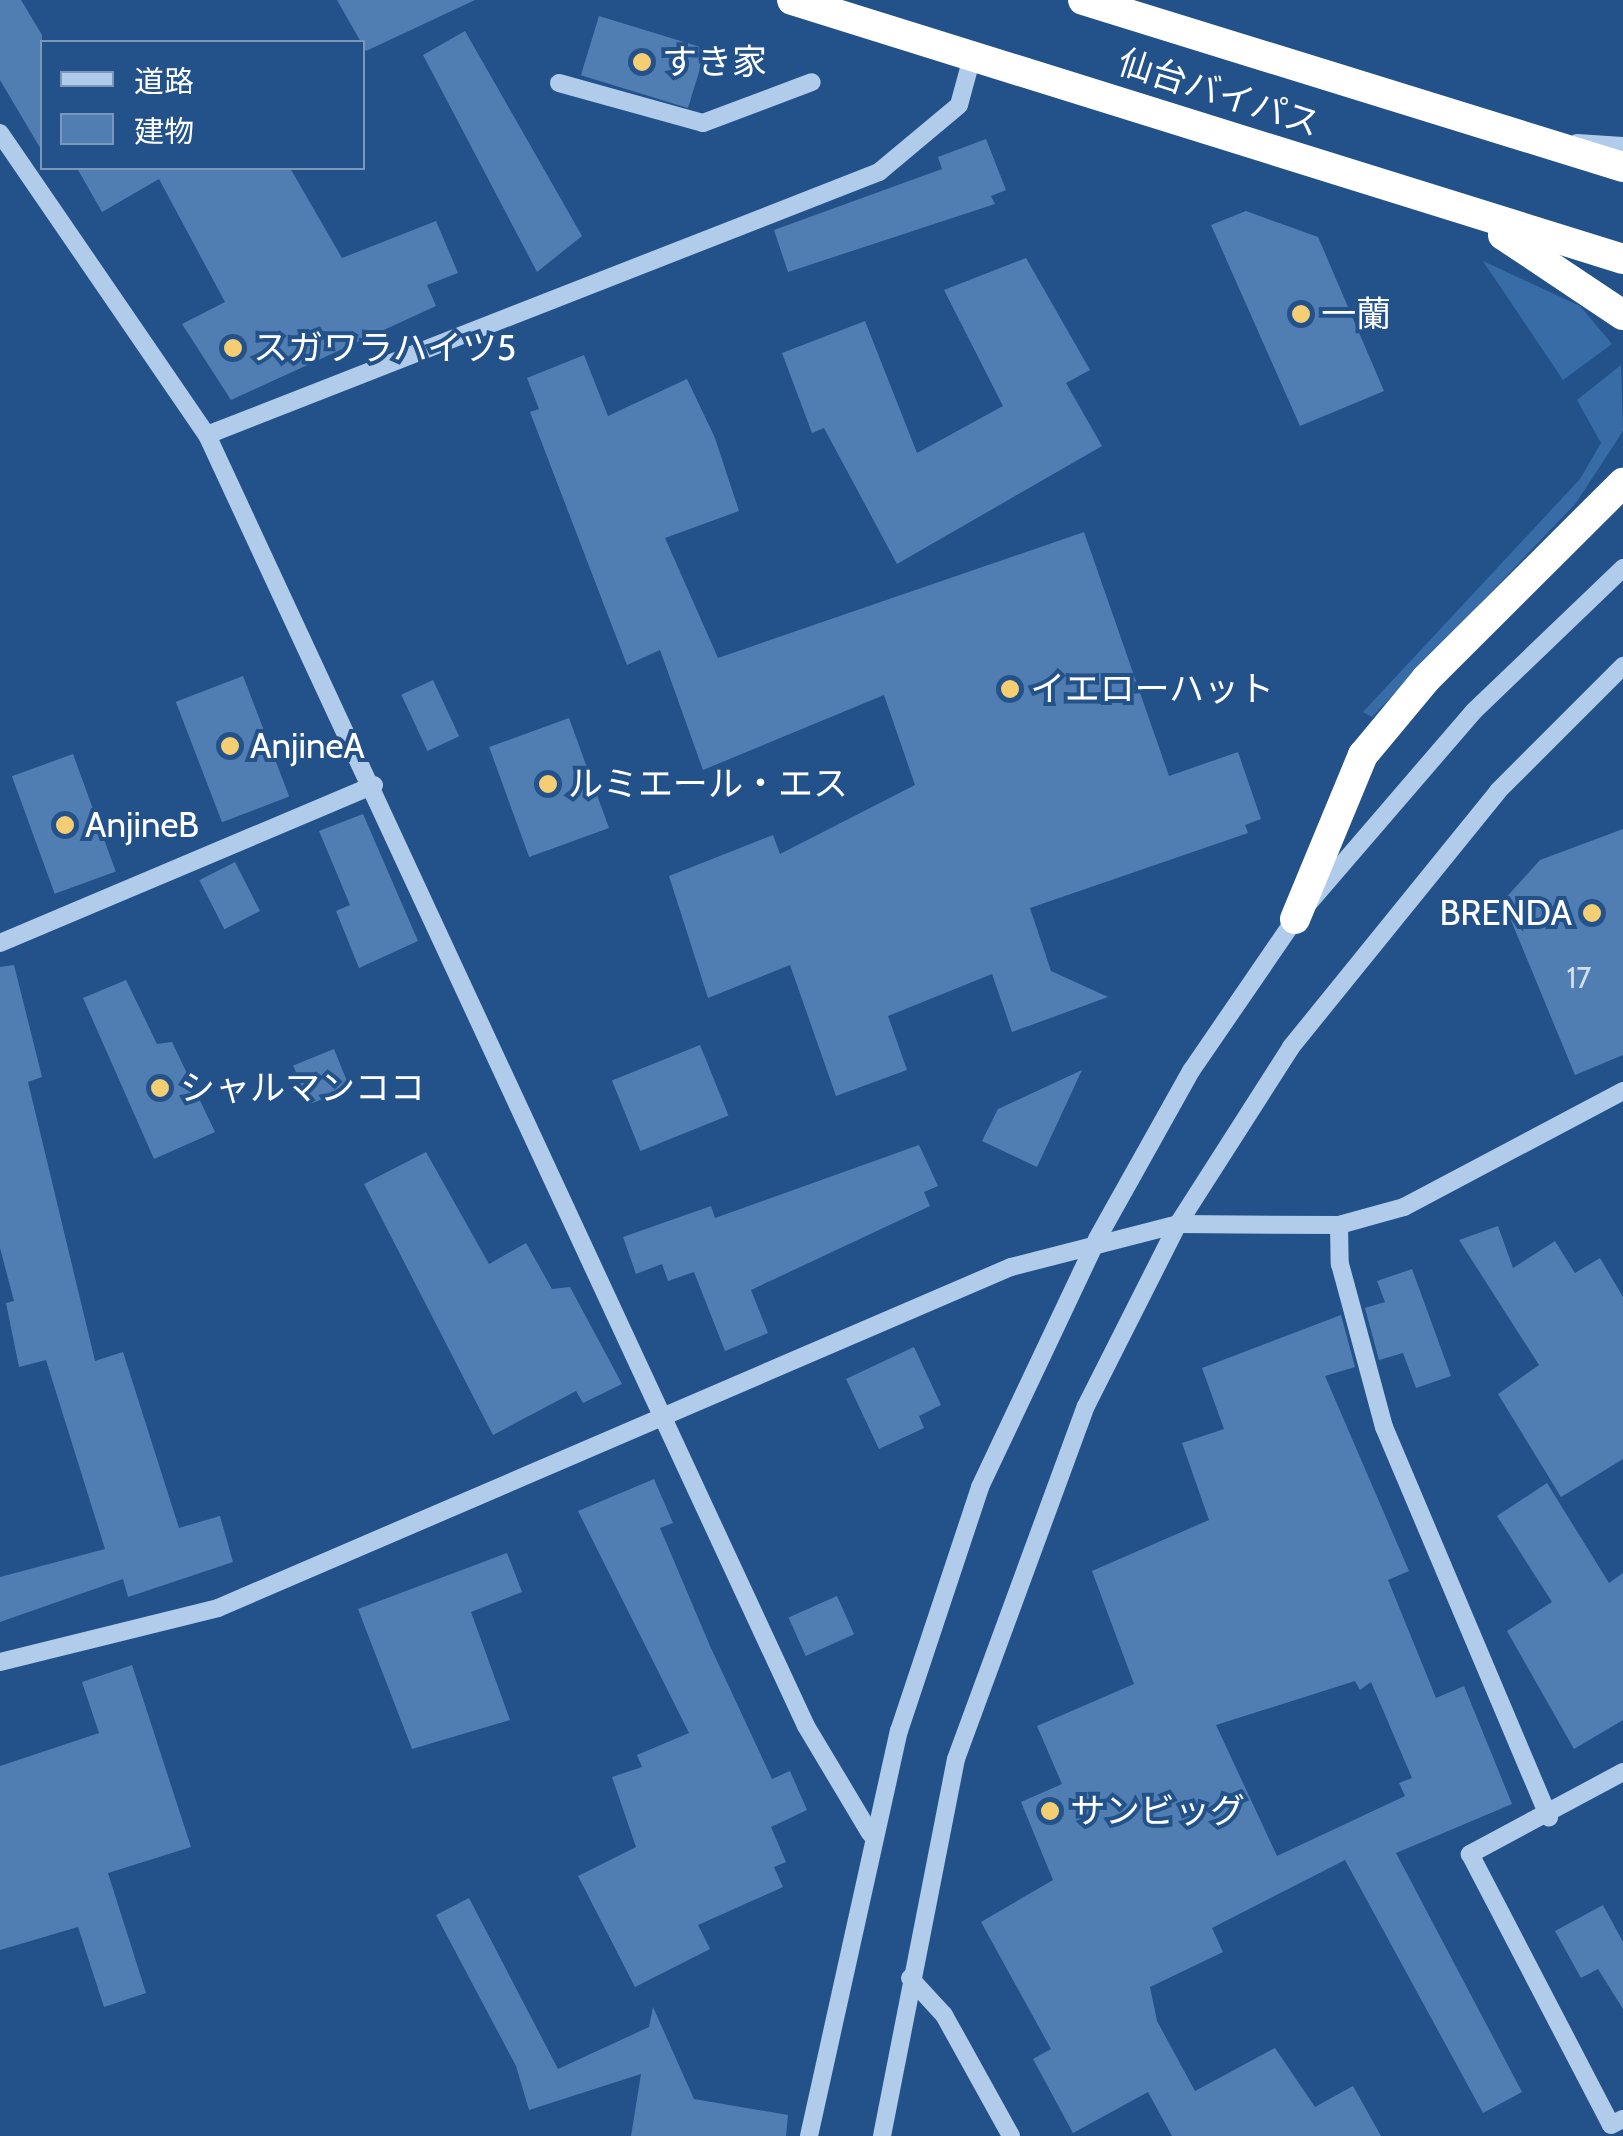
<!DOCTYPE html>
<html>
<head>
<meta charset="utf-8">
<style>
  body { margin:0 }
  #map { position:relative; width:1623px; height:2136px; overflow:hidden; background:#23528a; font-family:Cabin,"Noto Sans JP",sans-serif }
  div>[style] { position:absolute }
  [style*='--x'] { left:calc(var(--x)*1px); top:calc(var(--y)*1px); width:calc(var(--w)*1px); rotate:calc(var(--a)*1deg) }
  .green>* { inset:0; background:#376ca7 }
  .building>* { inset:0; background:#507eb3; transform-origin:0 0 }
  .minor>* { height:18px; margin:-9px; padding:0 9px; transform-origin:9px; border-radius:9px; background:#b0ccea }
  .highway>* { height:30px; margin:-15px; padding:0 15px; transform-origin:15px; border-radius:15px; background:#fff }
  .dots>* { width:28px; height:28px; translate:-50% -50%; box-sizing:border-box; border:5px solid #23528a; border-radius:50% }
  span { translate:-50% -50%; white-space:nowrap; text-align:center; line-height:1.15; -webkit-text-stroke:8px #23528a; paint-order:stroke }
  .number-label { font-size:30px; color:#d3dfec }
  .number-label span { -webkit-text-stroke-width:0 }
  .poi-label { font-size:35px; color:#fff }
  .left { translate:0 -50%; text-align:left }
  .right { translate:-100% -50%; text-align:right }
  .street-label { font-size:35px; color:#fff }
  .legend { position:absolute; left:40px; top:40px; width:325px; height:130px; box-sizing:border-box; background:#23528a; border:2px solid #7b97b9; margin:0; padding:12px 18px; list-style:none; font-size:30px; color:#fff }
  .legend li { display:flex; align-items:center; gap:20px; height:50px }
  .legend b { width:50px; border:2px solid #7b97b9 }
</style>
</head>
<body>
<div id="map">
  <div class="green">
    <div style="clip-path:polygon(1483px 261px,1580px 306px,1612px 344px,1563px 380px)"></div>
    <div style="clip-path:polygon(1621px 365px,1623px 431px,1576px 503px,1372px 717px,1363px 712px,1580px 479px,1601px 443px,1577px 400px)"></div>
  </div>
  <div class="building">
    <div style="clip-path:polygon(0 0,21px 0,42px 35px,42px 151px,0 80px)"></div>
    <div style="clip-path:polygon(337px 0,475px 0,366px 51px)"></div>
    <div style="left:599px;top:16px;width:112px;height:62px;rotate:17deg"></div>
    <div style="clip-path:polygon(465px 31px,582px 236px,537px 272px,423px 55px)"></div>
    <div style="clip-path:polygon(986px 139px,1006px 190px,991px 196px,995px 204px,788px 272px,774px 230px,942px 169px,938px 157px)"></div>
    <div style="clip-path:polygon(77px 168px,290px 168px,342px 258px,436px 221px,458px 273px,427px 285px,436px 306px,231px 400px,182px 324px,225px 302px,159px 179px,102px 212px)"></div>
    <div style="clip-path:polygon(1246px 211px,1318px 237px,1384px 391px,1300px 426px,1211px 225px)"></div>
    <div style="clip-path:polygon(1026px 258px,1090px 370px,1066px 383px,1102px 446px,897px 564px,824px 428px,812px 433px,782px 353px,865px 321px,917px 453px,1003px 406px,944px 290px)"></div>
    <div style="clip-path:polygon(584px 355px,608px 416px,687px 379px,715px 438px,739px 511px,665px 538px,718px 658px,1084px 532px,1169px 776px,1238px 752px,1261px 819px,1245px 825px,1248px 833px,1030px 908px,1051px 971px,1108px 997px,1012px 1032px,992px 974px,888px 1016px,907px 1070px,836px 1096px,790px 965px,708px 998px,669px 876px,773px 835px,780px 854px,915px 785px,884px 695px,703px 770px,660px 650px,627px 665px,530px 412px,539px 409px,527px 378px)"></div>
    <div style="left:243px;top:676px;width:129px;height:72px;rotate:69deg"></div>
    <div style="left:433px;top:680px;width:62px;height:35px;rotate:65deg"></div>
    <div style="left:569px;top:718px;width:117px;height:85px;rotate:70deg"></div>
    <div style="left:73px;top:754px;width:125px;height:65px;rotate:70deg"></div>
    <div style="clip-path:polygon(363px 814px,418px 941px,359px 968px,336px 911px,350px 905px,319px 831px)"></div>
    <div style="clip-path:polygon(1623px 829px,1623px 1055px,1575px 1075px,1503px 901px,1540px 860px)"></div>
    <div style="left:235px;top:862px;width:55px;height:40px;rotate:63deg"></div>
    <div style="clip-path:polygon(14px 965px,42px 1077px,28px 1082px,95px 1361px,123px 1352px,179px 1528px,220px 1516px,233px 1562px,128px 1597px,123px 1579px,0 1622px,0 1577px,105px 1549px,46px 1360px,19px 1367px,6px 1303px,14px 1301px,0 1248px,0 967px)"></div>
    <div style="clip-path:polygon(126px 980px,157px 1044px,172px 1042px,215px 1132px,154px 1159px,83px 998px)"></div>
    <div style="left:700px;top:1045px;width:76px;height:95px;rotate:68deg"></div>
    <div style="left:334px;top:1049px;width:42px;height:44px;rotate:68deg"></div>
    <div style="clip-path:polygon(1082px 1070px,1037px 1167px,982px 1141px,998px 1109px)"></div>
    <div style="clip-path:polygon(919px 1145px,938px 1186px,924px 1192px,930px 1206px,751px 1290px,768px 1333px,725px 1351px,694px 1272px,668px 1281px,662px 1264px,636px 1274px,623px 1237px,711px 1206px,715px 1218px)"></div>
    <div style="clip-path:polygon(426px 1152px,489px 1264px,526px 1243px,552px 1289px,570px 1287px,622px 1384px,583px 1403px,576px 1391px,493px 1435px,364px 1184px)"></div>
    <div style="clip-path:polygon(1498px 1226px,1513px 1268px,1555px 1241px,1575px 1273px,1600px 1258px,1623px 1297px,1623px 1459px,1561px 1497px,1498px 1394px,1539px 1365px,1459px 1240px)"></div>
    <div style="clip-path:polygon(1412px 1269px,1451px 1376px,1416px 1388px,1403px 1353px,1379px 1360px,1365px 1308px,1385px 1302px,1377px 1281px)"></div>
    <div style="clip-path:polygon(evenodd,1341px 1315px,1355px 1367px,1325px 1376px,1409px 1571px,1388px 1580px,1436px 1698px,1464px 1686px,1512px 1804px,1396px 1853px,1522px 2092px,1483px 2113px,1345px 1860px,1212px 1928px,1223px 1952px,1150px 1987px,1157px 2021px,1195px 2091px,1275px 2048px,1315px 2107px,1353px 2086px,1381px 2136px,1172px 2136px,1148px 2092px,1073px 2133px,1033px 2059px,1051px 2049px,981px 1922px,1053px 1880px,1021px 1802px,1062px 1784px,1037px 1726px,1134px 1684px,1092px 1571px,1209px 1520px,1182px 1443px,1224px 1429px,1202px 1368px,1341px 1315px,1355px 1681px,1360px 1690px,1371px 1682px,1412px 1778px,1399px 1783px,1405px 1796px,1277px 1856px,1216px 1725px,1355px 1681px)"></div>
    <div style="clip-path:polygon(914px 1347px,941px 1405px,919px 1416px,924px 1428px,879px 1449px,846px 1379px)"></div>
    <div style="clip-path:polygon(654px 1479px,673px 1523px,660px 1528px,710px 1646px,772px 1779px,790px 1771px,807px 1810px,771px 1827px,786px 1862px,774px 1867px,783px 1887px,698px 1925px,710px 1949px,635px 1987px,578px 1876px,636px 1847px,612px 1777px,642px 1767px,637px 1755px,689px 1733px,578px 1511px)"></div>
    <div style="clip-path:polygon(1547px 1483px,1609px 1583px,1623px 1573px,1623px 1720px,1574px 1749px,1507px 1631px,1552px 1602px,1497px 1516px)"></div>
    <div style="clip-path:polygon(507px 1553px,522px 1592px,471px 1612px,510px 1720px,412px 1749px,358px 1609px)"></div>
    <div style="left:837px;top:1596px;width:42px;height:53px;rotate:66deg"></div>
    <div style="clip-path:polygon(132px 1665px,191px 1847px,108px 1873px,146px 1993px,104px 2007px,78px 1927px,0 1950px,0 1766px,99px 1733px,82px 1682px)"></div>
    <div style="clip-path:polygon(469px 1898px,558px 2069px,649px 2027px,653px 2007px,694px 2099px,788px 2115px,786px 2136px,631px 2136px,641px 2074px,529px 2110px,516px 2066px,436px 1915px)"></div>
    <div style="clip-path:polygon(1603px 1905px,1623px 1942px,1623px 2009px,1598px 1969px,1581px 1978px,1555px 1931px)"></div>
  </div>
  <div class="minor">
    <div style="--x:559;--y:83;--w:149;--a:15.5"></div>
    <div style="--x:703;--y:123;--w:116;--a:-20.6"></div>
    <div style="--x:0;--y:133;--w:366;--a:55.6"></div>
    <div style="--x:207;--y:435;--w:1423;--a:65.11"></div>
    <div style="--x:806;--y:1726;--w:125;--a:59.1"></div>
    <div style="--x:1577;--y:143;--w:46;--a:3.7"></div>
    <div style="--x:207;--y:435;--w:722;--a:-21.37"></div>
    <div style="--x:879;--y:172;--w:104;--a:-39.9"></div>
    <div style="--x:959;--y:105;--w:50;--a:-74.8"></div>
    <div style="--x:0;--y:943;--w:406;--a:-22.9"></div>
    <div style="--x:1339;--y:1225;--w:39;--a:89"></div>
    <div style="--x:1340;--y:1264;--w:169;--a:74.9"></div>
    <div style="--x:1384;--y:1427;--w:424;--a:67.1"></div>
    <div style="--x:0;--y:1662;--w:225;--a:-13.9"></div>
    <div style="--x:218;--y:1608;--w:863;--a:-23.27"></div>
    <div style="--x:1011;--y:1267;--w:172;--a:-14.4"></div>
    <div style="--x:1178;--y:1224;--w:161;--a:0.4"></div>
    <div style="--x:1339;--y:1225;--w:67;--a:-15.5"></div>
    <div style="--x:1404;--y:1207;--w:248;--a:-27.9"></div>
    <div style="--x:1623;--y:1772;--w:174;--a:151.8"></div>
    <div style="--x:1470;--y:1854;--w:305;--a:62.5"></div>
    <div style="--x:1611;--y:2125;--w:13;--a:-27"></div>
    <div style="--x:910;--y:1978;--w:50;--a:47.4"></div>
    <div style="--x:944;--y:2015;--w:138;--a:61"></div>
    <div style="--x:809;--y:2136;--w:415;--a:-77.5"></div>
    <div style="--x:899;--y:1731;--w:257;--a:-71.6"></div>
    <div style="--x:980;--y:1487;--w:274;--a:-64.7"></div>
    <div style="--x:1097;--y:1239;--w:193;--a:-60.8"></div>
    <div style="--x:1191;--y:1071;--w:184;--a:-55.6"></div>
    <div style="--x:1295;--y:919;--w:274;--a:-49.3"></div>
    <div style="--x:1474;--y:711;--w:207;--a:-43.8"></div>
    <div style="--x:882;--y:2136;--w:384;--a:-78.9"></div>
    <div style="--x:956;--y:1759;--w:376;--a:-69.8"></div>
    <div style="--x:1086;--y:1406;--w:204;--a:-63.2"></div>
    <div style="--x:1178;--y:1224;--w:210;--a:-57.4"></div>
    <div style="--x:1291;--y:1047;--w:329;--a:-51"></div>
    <div style="--x:1498;--y:791;--w:177;--a:-45"></div>
  </div>
  <div class="highway">
    <div style="--x:792;--y:0;--w:870;--a:17.31"></div>
    <div style="--x:1083;--y:0;--w:565;--a:17.18"></div>
    <div style="--x:1503;--y:235;--w:144;--a:33.7"></div>
    <div style="--x:1295;--y:919;--w:178;--a:-67.5"></div>
    <div style="--x:1363;--y:755;--w:99;--a:-50.3"></div>
    <div style="--x:1426;--y:679;--w:278;--a:-44.9"></div>
  </div>
  <div class="dots">
    <div style="left:642px;top:62px;background:#f5cd73"></div>
    <div style="left:1301px;top:314px;background:#f5cd73"></div>
    <div style="left:233px;top:348px;background:#f5cd73"></div>
    <div style="left:1010px;top:689px;background:#f5cd73"></div>
    <div style="left:230px;top:746px;background:#f5cd73"></div>
    <div style="left:548px;top:784px;background:#f5cd73"></div>
    <div style="left:65px;top:825px;background:#f5cd73"></div>
    <div style="left:1592px;top:913px;background:#f5cd73"></div>
    <div style="left:160px;top:1088px;background:#f5cd73"></div>
    <div style="left:1050px;top:1811px;background:#f5cd73"></div>
  </div>
  <div class="number-label">
    <span style="left:1579px;top:978px">17</span>
  </div>
  <div class="poi-label">
    <span class="left" style="left:662px;top:62px">すき家</span>
    <span class="left" style="left:1321px;top:314px">一蘭</span>
    <span class="left" style="left:253px;top:348px">スガワラハイツ5</span>
    <span class="left" style="left:1030px;top:689px">イエローハット</span>
    <span class="left" style="left:250px;top:746px">AnjineA</span>
    <span class="left" style="left:568px;top:784px">ルミエール・エス</span>
    <span class="left" style="left:85px;top:825px">AnjineB</span>
    <span class="right" style="left:1572px;top:913px">BRENDA</span>
    <span class="left" style="left:180px;top:1088px">シャルマンココ</span>
    <span class="left" style="left:1070px;top:1811px">サンビッグ</span>
  </div>
  <div class="street-label">
    <span style="left:1219px;top:93px;rotate:18deg">仙台バイパス</span>
  </div>
  <ul class="legend">
  <li><b style="height:12px;background:#b0ccea"></b>道路</li>
  <li><b style="height:28px;background:#507eb3"></b>建物</li>
  </ul>
</div>
</body>
</html>
